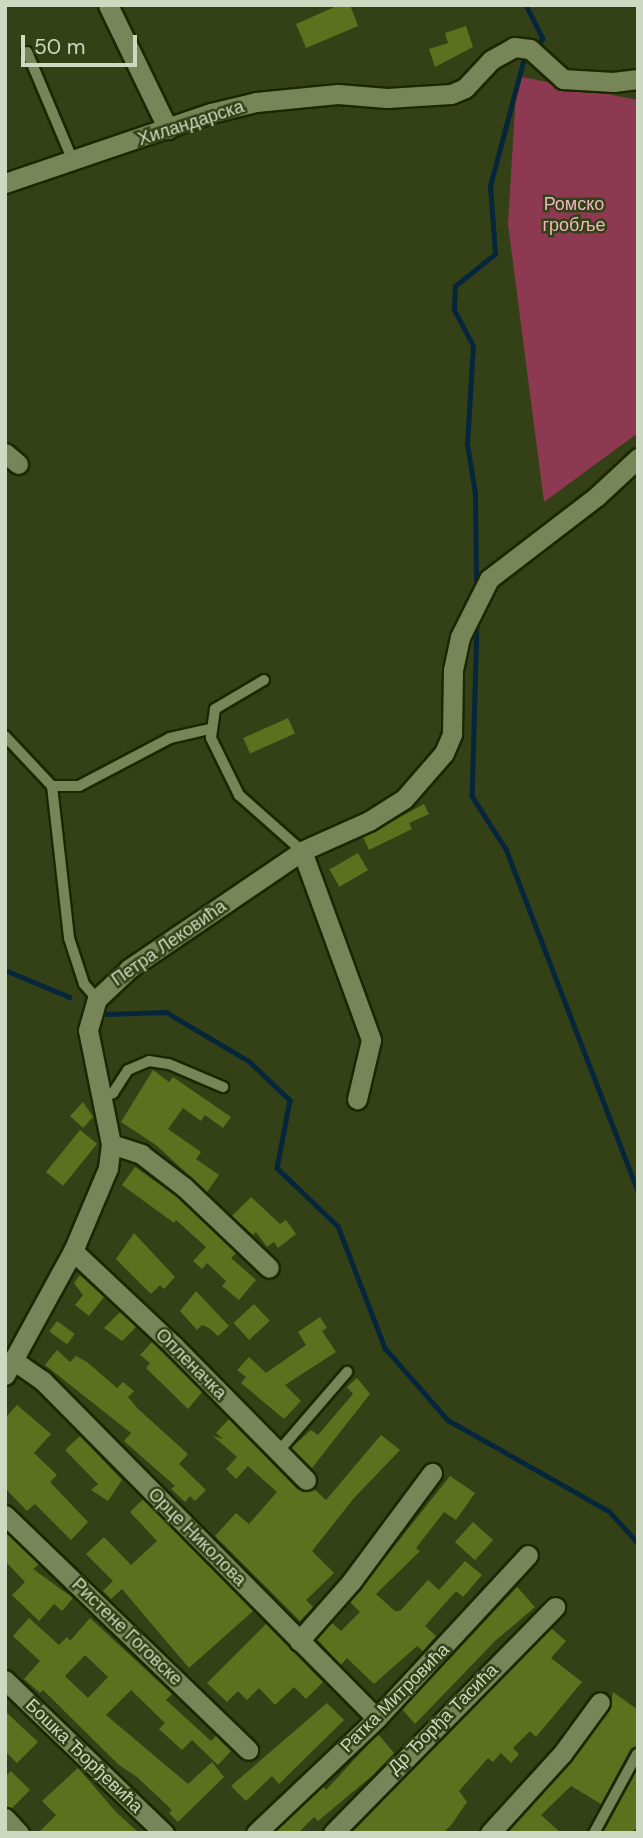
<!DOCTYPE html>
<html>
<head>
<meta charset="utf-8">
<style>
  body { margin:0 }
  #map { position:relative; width:643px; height:1838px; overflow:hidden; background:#344116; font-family:"DM Sans",sans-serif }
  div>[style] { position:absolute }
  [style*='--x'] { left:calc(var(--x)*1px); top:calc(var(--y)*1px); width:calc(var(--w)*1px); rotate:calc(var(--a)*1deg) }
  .green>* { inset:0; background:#8d3952 }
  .stream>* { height:4.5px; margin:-2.25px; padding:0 2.25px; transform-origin:2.25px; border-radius:2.25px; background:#06263c }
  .building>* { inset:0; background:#5b711e; transform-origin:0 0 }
  .roads { filter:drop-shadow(2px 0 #1c2700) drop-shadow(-2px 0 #1c2700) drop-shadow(0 2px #1c2700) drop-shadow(0 -2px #1c2700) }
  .service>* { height:10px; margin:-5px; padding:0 5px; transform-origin:5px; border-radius:5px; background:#768658 }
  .minor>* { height:19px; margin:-9.5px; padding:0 9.5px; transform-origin:9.5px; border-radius:9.5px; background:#768658 }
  span { translate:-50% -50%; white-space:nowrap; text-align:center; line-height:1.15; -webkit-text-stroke:5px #344116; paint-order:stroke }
  .street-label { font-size:18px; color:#cfd8c0 }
  .park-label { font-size:18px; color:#eeb6c2 }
  .frame { position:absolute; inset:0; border:7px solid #cfd8c0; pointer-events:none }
  .scale { position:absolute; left:21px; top:35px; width:116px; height:32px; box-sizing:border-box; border:4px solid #cfd8c0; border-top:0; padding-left:9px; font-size:21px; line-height:24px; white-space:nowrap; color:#cfd8c0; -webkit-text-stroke:5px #344116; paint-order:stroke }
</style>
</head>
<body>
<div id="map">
  <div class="green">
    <div style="clip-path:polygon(517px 76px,638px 100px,638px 433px,544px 502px,508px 224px)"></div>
  </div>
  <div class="stream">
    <div style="--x:526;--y:5;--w:37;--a:63"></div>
    <div style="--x:543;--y:38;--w:9;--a:117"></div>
    <div style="--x:476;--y:580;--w:86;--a:-90.7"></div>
    <div style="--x:475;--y:494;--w:51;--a:-99.1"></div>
    <div style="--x:467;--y:444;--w:98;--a:-86.5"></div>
    <div style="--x:473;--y:346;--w:41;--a:-117.8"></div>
    <div style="--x:454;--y:310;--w:24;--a:-88"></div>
    <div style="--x:455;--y:286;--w:51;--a:-38.7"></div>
    <div style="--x:495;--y:254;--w:68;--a:-94.2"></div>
    <div style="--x:490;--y:186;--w:128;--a:-75.1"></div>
    <div style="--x:477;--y:622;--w:174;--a:91.6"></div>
    <div style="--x:472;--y:796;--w:63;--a:57.3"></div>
    <div style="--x:506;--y:849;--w:367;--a:68.9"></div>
    <div style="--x:5;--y:970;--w:70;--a:22.6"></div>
    <div style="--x:107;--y:1014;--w:59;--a:-1.9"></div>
    <div style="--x:166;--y:1012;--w:96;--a:30.6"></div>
    <div style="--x:249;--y:1061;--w:57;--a:43.6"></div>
    <div style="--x:290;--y:1100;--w:69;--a:100.8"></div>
    <div style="--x:277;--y:1168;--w:84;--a:43.6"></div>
    <div style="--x:338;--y:1226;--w:131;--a:68.9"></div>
    <div style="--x:385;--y:1348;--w:96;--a:48.8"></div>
    <div style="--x:448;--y:1420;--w:185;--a:29.5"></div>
    <div style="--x:609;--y:1511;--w:43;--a:47.8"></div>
  </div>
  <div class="building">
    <div style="clip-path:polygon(339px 5px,350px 5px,358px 26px,306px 48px,296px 24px)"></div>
    <div style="clip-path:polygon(466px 26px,473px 47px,435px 67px,429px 49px,448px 43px,445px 33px)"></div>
    <div style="left:288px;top:718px;width:17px;height:49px;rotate:66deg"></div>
    <div style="clip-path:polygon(424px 804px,429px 814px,409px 823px,412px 829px,369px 850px,363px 837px)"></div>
    <div style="left:358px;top:853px;width:20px;height:33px;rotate:60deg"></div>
    <div style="clip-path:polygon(153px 1070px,169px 1082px,173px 1077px,231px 1117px,223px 1128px,205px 1115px,201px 1121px,183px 1108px,168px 1129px,201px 1152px,196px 1159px,219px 1175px,207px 1192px,156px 1145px,121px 1122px)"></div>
    <div style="clip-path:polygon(83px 1102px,93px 1117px,83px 1128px,70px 1116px)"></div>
    <div style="left:80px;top:1130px;width:22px;height:54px;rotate:39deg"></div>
    <div style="clip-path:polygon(135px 1167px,176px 1196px,236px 1253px,231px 1258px,256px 1280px,239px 1300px,222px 1286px,226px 1281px,207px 1263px,202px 1269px,193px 1261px,206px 1247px,176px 1220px,174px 1223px,122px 1185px)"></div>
    <div style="clip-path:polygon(251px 1197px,280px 1224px,286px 1220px,296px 1234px,278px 1248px,274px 1242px,267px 1247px,256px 1232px,253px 1235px,232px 1216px)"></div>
    <div style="clip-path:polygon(134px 1233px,175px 1277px,164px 1289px,160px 1285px,151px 1294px,116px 1259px)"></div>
    <div style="clip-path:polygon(80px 1275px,104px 1297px,89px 1316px,75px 1305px,83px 1295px,74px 1283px)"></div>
    <div style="clip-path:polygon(196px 1291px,229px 1326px,218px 1336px,209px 1328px,202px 1325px,197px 1330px,180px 1311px)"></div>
    <div style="left:254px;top:1304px;width:23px;height:28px;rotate:47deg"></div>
    <div style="clip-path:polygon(120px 1312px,136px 1327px,122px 1341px,104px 1328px)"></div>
    <div style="clip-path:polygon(320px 1317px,327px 1328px,322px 1331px,336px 1352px,285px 1385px,301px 1401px,284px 1419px,241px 1383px,246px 1377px,237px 1370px,249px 1357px,266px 1373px,306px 1345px,298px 1332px)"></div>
    <div style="left:57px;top:1321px;width:22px;height:13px;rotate:36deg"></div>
    <div style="clip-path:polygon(152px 1342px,202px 1392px,188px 1409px,146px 1368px,150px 1363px,140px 1355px)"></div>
    <div style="clip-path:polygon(57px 1350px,70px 1362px,76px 1356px,87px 1362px,117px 1388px,123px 1382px,134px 1391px,128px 1397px,138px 1409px,188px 1454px,179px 1464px,206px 1490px,195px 1501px,190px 1496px,185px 1502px,171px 1489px,175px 1486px,124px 1441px,131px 1433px,45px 1365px)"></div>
    <div style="clip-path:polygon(357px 1378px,370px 1394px,312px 1468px,291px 1448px,311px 1430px,318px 1435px,353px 1394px,347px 1387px)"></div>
    <div style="clip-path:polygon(17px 1405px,51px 1434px,34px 1453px,57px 1475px,50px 1482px,88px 1522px,71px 1540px,35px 1504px,27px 1511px,5px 1488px,5px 1418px)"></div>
    <div style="clip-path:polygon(229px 1419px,297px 1489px,314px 1489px,326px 1500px,381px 1435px,400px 1450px,354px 1498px,312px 1551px,334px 1573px,306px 1600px,313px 1607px,300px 1621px,215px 1536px,236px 1513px,249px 1524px,277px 1492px,248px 1466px,236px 1479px,226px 1469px,237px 1457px,213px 1436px,223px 1439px,216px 1433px)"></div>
    <div style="clip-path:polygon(80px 1436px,122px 1480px,108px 1501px,91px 1490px,98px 1484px,65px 1450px)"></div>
    <div style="clip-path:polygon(450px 1476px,475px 1493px,456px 1520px,444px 1512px,416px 1548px,420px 1551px,376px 1594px,395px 1611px,400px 1611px,428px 1580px,439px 1590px,465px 1561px,482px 1575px,463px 1597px,456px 1591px,425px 1626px,436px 1636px,423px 1651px,417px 1646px,374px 1684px,347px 1658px,341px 1665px,317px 1639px,332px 1623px,341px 1631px,360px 1612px,350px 1602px)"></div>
    <div style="clip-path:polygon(143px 1499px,253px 1611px,189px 1668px,122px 1589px,111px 1599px,103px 1591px,113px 1581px,86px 1554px,104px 1537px,131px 1565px,157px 1541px,130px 1512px)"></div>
    <div style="left:473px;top:1522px;width:27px;height:27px;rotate:42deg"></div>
    <div style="clip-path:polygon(5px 1532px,39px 1564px,33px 1569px,73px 1598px,62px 1611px,54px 1604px,39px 1621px,12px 1595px,25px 1582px,5px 1561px)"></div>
    <div style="clip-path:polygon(517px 1587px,535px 1607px,495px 1641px,415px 1724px,402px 1709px)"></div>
    <div style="clip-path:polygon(evenodd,29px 1618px,59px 1645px,67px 1637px,70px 1641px,90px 1618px,172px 1694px,166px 1700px,211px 1741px,216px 1736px,231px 1751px,218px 1765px,192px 1740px,182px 1750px,159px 1729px,165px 1723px,131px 1690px,106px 1715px,188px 1784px,212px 1762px,224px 1777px,178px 1822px,169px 1813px,172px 1810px,137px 1777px,119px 1765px,43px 1690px,40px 1693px,24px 1679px,40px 1661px,13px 1636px,29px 1618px,85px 1655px,108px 1677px,88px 1698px,65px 1676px,85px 1655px)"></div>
    <div style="clip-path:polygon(266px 1624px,323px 1682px,306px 1699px,294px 1687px,275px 1705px,259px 1688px,247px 1700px,238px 1691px,227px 1702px,207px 1683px)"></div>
    <div style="clip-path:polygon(551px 1628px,566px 1641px,551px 1658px,582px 1682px,536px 1737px,530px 1731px,513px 1748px,519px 1754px,511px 1763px,501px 1753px,493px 1762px,488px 1758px,459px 1791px,467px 1802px,452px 1824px,443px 1833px,350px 1833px)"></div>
    <div style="clip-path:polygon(613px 1692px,638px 1710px,638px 1747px,630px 1750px,601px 1804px,571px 1786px,541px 1815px,561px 1833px,507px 1833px,572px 1761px,610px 1709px)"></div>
    <div style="clip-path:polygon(327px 1703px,344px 1720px,279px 1784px,272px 1776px,246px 1801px,231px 1786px)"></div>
    <div style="clip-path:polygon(5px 1711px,38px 1742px,17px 1763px,5px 1751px)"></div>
    <div style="clip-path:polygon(378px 1734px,394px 1753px,373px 1775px,318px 1821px,314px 1817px,298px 1833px,274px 1833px,323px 1786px,326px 1790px)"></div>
    <div style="clip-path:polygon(78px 1768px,116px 1812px,139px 1833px,38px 1833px,56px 1815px,42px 1801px)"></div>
    <div style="clip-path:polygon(638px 1768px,638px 1827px,630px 1833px,603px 1833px)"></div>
    <div style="clip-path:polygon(11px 1771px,30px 1790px,12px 1808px,5px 1806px,5px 1777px)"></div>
  </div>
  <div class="roads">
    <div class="service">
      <div style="--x:27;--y:52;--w:118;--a:67.1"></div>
      <div style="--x:264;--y:680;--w:57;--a:149.4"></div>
      <div style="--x:215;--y:709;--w:29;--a:98"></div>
      <div style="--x:211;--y:738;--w:64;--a:63.8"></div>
      <div style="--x:239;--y:795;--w:84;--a:41.6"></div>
      <div style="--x:5;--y:736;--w:69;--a:46.8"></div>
      <div style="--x:52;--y:786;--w:153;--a:83.6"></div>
      <div style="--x:69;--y:938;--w:48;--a:71.9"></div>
      <div style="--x:84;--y:984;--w:20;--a:49"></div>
      <div style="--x:52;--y:786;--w:27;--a:0"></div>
      <div style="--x:79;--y:786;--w:103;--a:-27.8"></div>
      <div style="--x:170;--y:738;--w:41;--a:-12.7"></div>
      <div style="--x:102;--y:1099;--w:13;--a:-29"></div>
      <div style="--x:113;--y:1093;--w:27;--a:-57"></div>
      <div style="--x:128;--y:1070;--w:23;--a:-23"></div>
      <div style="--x:149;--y:1061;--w:20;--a:9"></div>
      <div style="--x:169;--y:1064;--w:59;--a:23.1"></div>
      <div style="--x:278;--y:1452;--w:106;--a:-49.2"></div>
      <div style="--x:594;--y:1833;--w:90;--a:-61.4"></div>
    </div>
    <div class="minor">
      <div style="--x:108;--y:5;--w:138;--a:64.2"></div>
      <div style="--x:5;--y:183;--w:218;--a:-18.8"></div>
      <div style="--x:211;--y:113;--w:46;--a:-13.7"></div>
      <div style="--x:256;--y:102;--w:82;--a:-5.6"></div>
      <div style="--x:338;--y:94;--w:49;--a:4.7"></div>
      <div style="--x:387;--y:98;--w:64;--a:-3.6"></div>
      <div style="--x:451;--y:94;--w:15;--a:-23"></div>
      <div style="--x:465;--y:88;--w:38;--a:-47"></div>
      <div style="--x:491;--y:60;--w:26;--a:-29"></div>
      <div style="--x:514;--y:47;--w:16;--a:7"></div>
      <div style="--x:530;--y:49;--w:45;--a:42.3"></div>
      <div style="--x:563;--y:79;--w:50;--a:3.4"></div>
      <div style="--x:613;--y:82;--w:25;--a:-7"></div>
      <div style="--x:5;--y:453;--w:17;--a:40"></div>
      <div style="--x:302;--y:851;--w:201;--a:69.9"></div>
      <div style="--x:371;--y:1040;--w:61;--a:103.3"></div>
      <div style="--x:111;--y:1144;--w:32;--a:18"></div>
      <div style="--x:141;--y:1154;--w:54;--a:37.5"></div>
      <div style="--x:184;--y:1187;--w:117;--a:43.6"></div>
      <div style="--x:73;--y:1251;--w:139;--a:43.2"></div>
      <div style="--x:174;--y:1346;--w:188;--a:45.4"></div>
      <div style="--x:13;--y:1360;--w:35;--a:35"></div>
      <div style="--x:42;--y:1380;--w:476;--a:45.3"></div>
      <div style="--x:5;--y:1375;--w:141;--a:-61.3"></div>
      <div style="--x:73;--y:1251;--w:90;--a:-67.1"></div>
      <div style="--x:108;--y:1168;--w:24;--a:-83"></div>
      <div style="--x:111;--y:1144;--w:116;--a:-101.4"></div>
      <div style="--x:88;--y:1030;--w:32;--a:-74"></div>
      <div style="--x:97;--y:999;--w:45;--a:-43.2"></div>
      <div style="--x:130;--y:968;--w:208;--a:-34.2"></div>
      <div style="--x:302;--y:851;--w:73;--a:-24.1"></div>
      <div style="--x:369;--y:821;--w:41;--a:-32.2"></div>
      <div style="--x:404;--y:799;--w:61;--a:-49"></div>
      <div style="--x:444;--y:753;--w:21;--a:-67"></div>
      <div style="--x:452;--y:734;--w:64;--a:-89.1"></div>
      <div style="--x:453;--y:670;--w:34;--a:-78"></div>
      <div style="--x:460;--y:637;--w:65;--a:-63.4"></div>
      <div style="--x:489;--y:579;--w:136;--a:-37.5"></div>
      <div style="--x:597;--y:496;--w:56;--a:-42.8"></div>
      <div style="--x:5;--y:1515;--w:338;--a:44"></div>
      <div style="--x:299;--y:1641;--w:79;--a:-48.6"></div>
      <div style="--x:351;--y:1582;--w:136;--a:-53.4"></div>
      <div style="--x:5;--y:1680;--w:221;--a:43.9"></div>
      <div style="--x:5;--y:1818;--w:21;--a:47"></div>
      <div style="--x:256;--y:1833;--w:167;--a:-43.5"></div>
      <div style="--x:377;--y:1718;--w:222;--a:-47.2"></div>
      <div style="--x:333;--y:1833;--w:317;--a:-45.5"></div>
      <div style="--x:490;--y:1833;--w:107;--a:-47.7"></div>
      <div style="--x:562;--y:1754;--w:64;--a:-53.8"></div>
    </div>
  </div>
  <div class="street-label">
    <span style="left:191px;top:123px;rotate:-18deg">Хиландарска</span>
    <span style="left:169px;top:943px;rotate:-35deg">Петра Лековића</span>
    <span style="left:191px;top:1364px;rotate:45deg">Опленачка</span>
    <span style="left:197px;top:1537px;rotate:45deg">Орце Николова</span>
    <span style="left:127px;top:1632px;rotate:44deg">Ристене Гоговске</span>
    <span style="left:395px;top:1698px;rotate:-45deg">Ратка Митровића</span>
    <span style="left:443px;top:1719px;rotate:-45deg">Др Ђорђа Тасића</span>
    <span style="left:84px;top:1756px;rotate:44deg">Бошка Ђорђевића</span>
  </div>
  <div class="park-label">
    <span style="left:574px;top:215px">Ромско<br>гробље</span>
  </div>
  <div class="frame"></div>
  <div class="scale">50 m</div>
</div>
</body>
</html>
